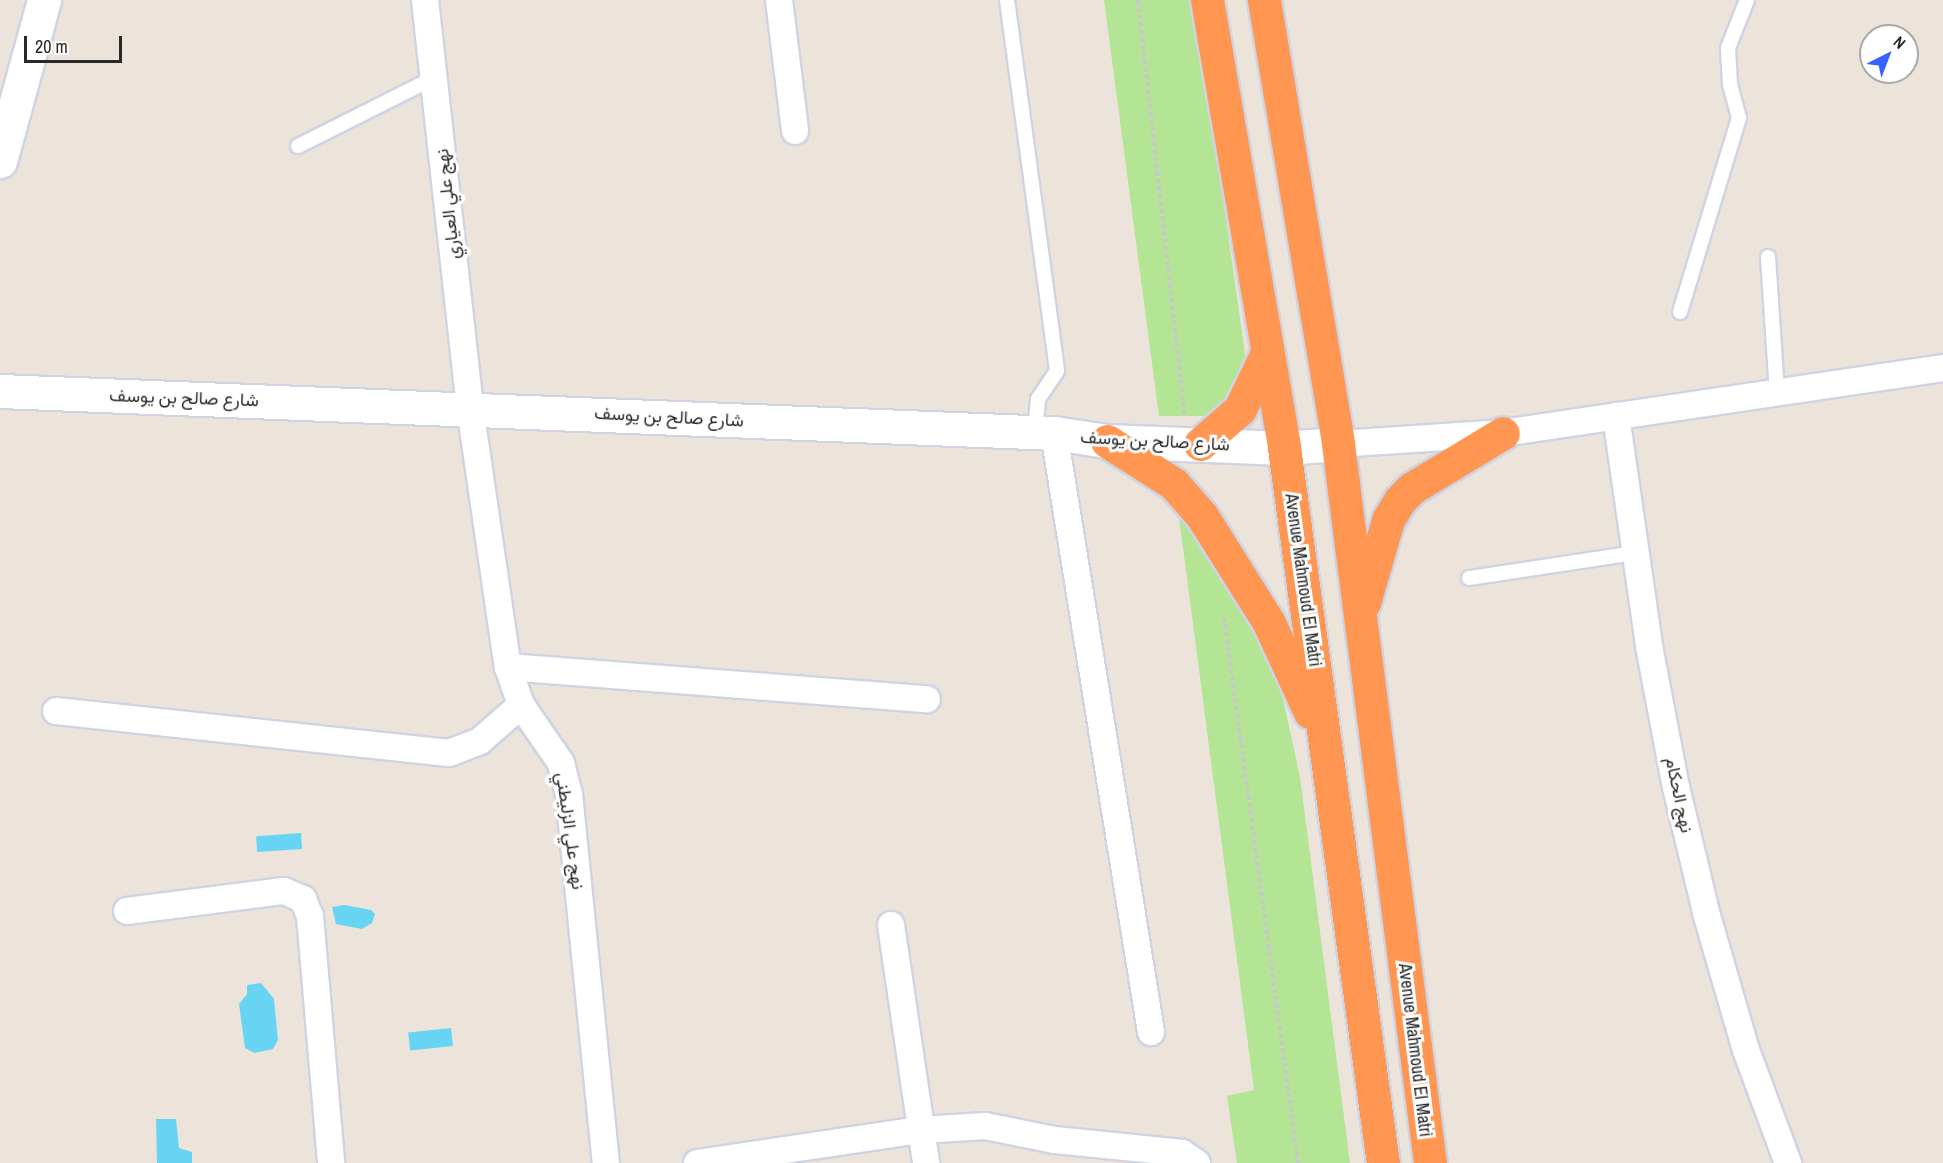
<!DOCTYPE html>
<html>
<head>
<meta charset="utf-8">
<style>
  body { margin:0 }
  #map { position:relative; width:1943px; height:1163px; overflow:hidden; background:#ece4da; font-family:"Archivo Narrow",Vazirmatn,sans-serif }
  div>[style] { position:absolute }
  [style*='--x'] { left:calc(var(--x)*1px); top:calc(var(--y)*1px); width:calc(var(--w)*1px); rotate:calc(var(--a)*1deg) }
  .green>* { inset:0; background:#b3e594 }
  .water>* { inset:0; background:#68d4f3; transform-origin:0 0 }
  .path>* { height:4px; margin-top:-2px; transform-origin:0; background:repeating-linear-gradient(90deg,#c7c7c7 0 4.5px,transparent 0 7.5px) }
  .roads { filter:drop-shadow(2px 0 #cfd4e3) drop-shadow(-2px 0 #cfd4e3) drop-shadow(0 2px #cfd4e3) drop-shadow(0 -2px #cfd4e3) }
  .lane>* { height:14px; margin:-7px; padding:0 7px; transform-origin:7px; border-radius:7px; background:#fff }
  .street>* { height:26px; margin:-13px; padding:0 13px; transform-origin:13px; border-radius:13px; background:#fff }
  .secondary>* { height:33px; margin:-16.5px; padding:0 16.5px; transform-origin:16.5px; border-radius:16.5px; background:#fff }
  .highway>* { height:33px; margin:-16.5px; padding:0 16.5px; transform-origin:16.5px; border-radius:16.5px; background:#ff9652 }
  span { translate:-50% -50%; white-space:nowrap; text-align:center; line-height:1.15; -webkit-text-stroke:6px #fff; paint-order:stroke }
  .street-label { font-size:18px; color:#292929 }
  .north { position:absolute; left:1859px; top:24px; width:60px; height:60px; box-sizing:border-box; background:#fff; border:2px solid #a9a9a9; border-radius:50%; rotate:42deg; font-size:16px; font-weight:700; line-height:24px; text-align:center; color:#292929 }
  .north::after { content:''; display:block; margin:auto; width:21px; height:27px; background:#3463ff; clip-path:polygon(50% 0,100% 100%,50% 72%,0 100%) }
  .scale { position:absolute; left:24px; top:36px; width:98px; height:27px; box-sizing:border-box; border:3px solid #292929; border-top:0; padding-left:8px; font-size:18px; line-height:21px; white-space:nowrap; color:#292929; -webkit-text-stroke:4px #fff; paint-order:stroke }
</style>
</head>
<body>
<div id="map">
  <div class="green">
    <div style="clip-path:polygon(1104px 0,1195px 0,1245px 354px,1238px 392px,1216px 416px,1159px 416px)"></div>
    <div style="clip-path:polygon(1178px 509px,1240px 597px,1279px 681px,1300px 777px,1350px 1163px,1237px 1163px,1227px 1096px,1254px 1090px)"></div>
  </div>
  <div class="water">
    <div style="left:301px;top:833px;width:16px;height:45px;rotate:86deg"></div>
    <div style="clip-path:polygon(345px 905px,371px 910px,375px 914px,372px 923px,362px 929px,336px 924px,332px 907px)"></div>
    <div style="clip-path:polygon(261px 983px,274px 999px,278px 1040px,273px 1049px,254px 1053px,245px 1048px,239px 1004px,247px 994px,247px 985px)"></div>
    <div style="left:451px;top:1028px;width:18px;height:43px;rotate:84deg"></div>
    <div style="clip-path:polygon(156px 1119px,176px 1119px,179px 1148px,192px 1152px,192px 1163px,157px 1163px)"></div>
  </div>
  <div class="path">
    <div style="--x:1138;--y:0;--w:416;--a:83.6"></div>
    <div style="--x:1224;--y:617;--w:551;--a:82.28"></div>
  </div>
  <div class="roads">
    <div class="lane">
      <div style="--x:1007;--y:0;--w:374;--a:82.3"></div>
      <div style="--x:1057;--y:371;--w:34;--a:124"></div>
      <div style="--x:1038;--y:399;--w:34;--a:95"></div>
      <div style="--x:298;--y:146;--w:152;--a:-26.6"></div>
      <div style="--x:1768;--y:257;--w:137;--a:86.2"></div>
      <div style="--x:1680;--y:312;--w:203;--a:-73.1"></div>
      <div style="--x:1739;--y:118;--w:34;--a:-105"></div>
      <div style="--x:1730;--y:85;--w:37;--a:-93"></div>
      <div style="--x:1728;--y:48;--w:52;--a:-68.4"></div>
      <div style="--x:1469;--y:578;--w:168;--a:-8.6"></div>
    </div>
    <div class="street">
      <div style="--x:425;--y:0;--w:410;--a:83.7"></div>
      <div style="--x:470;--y:408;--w:262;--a:81.7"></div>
      <div style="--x:508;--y:667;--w:40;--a:71.1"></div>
      <div style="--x:521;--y:705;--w:70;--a:55.4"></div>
      <div style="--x:561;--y:763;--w:32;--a:76"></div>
      <div style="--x:569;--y:794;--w:371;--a:84.3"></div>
      <div style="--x:779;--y:0;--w:132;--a:83"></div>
      <div style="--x:1616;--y:416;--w:232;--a:81.8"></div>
      <div style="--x:1649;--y:646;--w:144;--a:79.2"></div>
      <div style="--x:1676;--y:787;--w:133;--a:76.5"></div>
      <div style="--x:1707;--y:916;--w:140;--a:73.8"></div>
      <div style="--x:1746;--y:1050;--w:121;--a:69.6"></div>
      <div style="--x:1054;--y:433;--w:607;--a:80.8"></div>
      <div style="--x:1338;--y:444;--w:165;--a:-3.8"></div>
      <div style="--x:1503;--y:433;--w:445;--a:-8.4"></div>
      <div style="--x:508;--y:667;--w:420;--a:4.4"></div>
      <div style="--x:56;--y:711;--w:395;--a:6.1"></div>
      <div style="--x:449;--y:753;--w:33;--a:-21"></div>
      <div style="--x:480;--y:741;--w:55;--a:-41.3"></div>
      <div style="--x:127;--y:911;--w:158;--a:-7.3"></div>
      <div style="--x:284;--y:891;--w:21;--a:23"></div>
      <div style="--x:303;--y:899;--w:18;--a:68"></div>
      <div style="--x:310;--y:916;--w:248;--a:85.1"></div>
      <div style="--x:891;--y:925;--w:241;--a:81.6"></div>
      <div style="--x:697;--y:1163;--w:226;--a:-8.4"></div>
      <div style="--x:921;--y:1130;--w:64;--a:-3.6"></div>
      <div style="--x:985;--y:1126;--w:71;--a:11.3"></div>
      <div style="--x:1055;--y:1140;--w:128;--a:5.8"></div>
      <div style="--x:1182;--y:1153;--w:18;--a:34"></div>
    </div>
    <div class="secondary">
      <div style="--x:0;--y:161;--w:167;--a:-74.7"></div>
      <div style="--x:0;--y:391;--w:1055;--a:2.28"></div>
      <div style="--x:1054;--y:433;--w:54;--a:8.6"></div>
      <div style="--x:1107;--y:441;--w:177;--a:2.3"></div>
      <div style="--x:1284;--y:448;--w:54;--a:-4.2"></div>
    </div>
    <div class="highway">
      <div style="--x:1207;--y:0;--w:455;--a:80.2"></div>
      <div style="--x:1284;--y:448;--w:722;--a:82.12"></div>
      <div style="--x:1264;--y:0;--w:450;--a:80.5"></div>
      <div style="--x:1338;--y:444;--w:725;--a:82.71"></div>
      <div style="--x:1107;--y:441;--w:80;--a:32.7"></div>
      <div style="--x:1174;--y:484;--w:43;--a:48.8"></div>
      <div style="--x:1202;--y:516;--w:126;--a:57.9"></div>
      <div style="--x:1269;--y:623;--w:98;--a:65.3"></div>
      <div style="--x:1200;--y:444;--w:53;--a:-41.2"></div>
      <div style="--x:1240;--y:409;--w:62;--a:-64.3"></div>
      <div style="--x:1364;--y:603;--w:86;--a:-73.9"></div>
      <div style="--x:1388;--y:520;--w:23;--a:-59"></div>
      <div style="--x:1400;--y:500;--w:17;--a:-45"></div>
      <div style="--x:1412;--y:488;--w:106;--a:-31.1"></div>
    </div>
  </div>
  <div class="street-label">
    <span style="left:448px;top:204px;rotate:-96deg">نهج علي العياري</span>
    <span style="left:184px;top:398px;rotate:2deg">شارع صالح بن يوسف</span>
    <span style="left:669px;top:417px;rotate:3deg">شارع صالح بن يوسف</span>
    <span style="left:1155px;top:441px;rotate:3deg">شارع صالح بن يوسف</span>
    <span style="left:1303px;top:580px;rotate:82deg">Avenue Mahmoud El Matri</span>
    <span style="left:1679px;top:795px;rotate:78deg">نهج الحكام</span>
    <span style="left:570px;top:831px;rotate:82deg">نهج علي الزليطني</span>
    <span style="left:1415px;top:1050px;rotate:83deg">Avenue Mahmoud El Matri</span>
  </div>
  <div class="north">N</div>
  <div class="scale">20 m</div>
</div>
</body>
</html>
